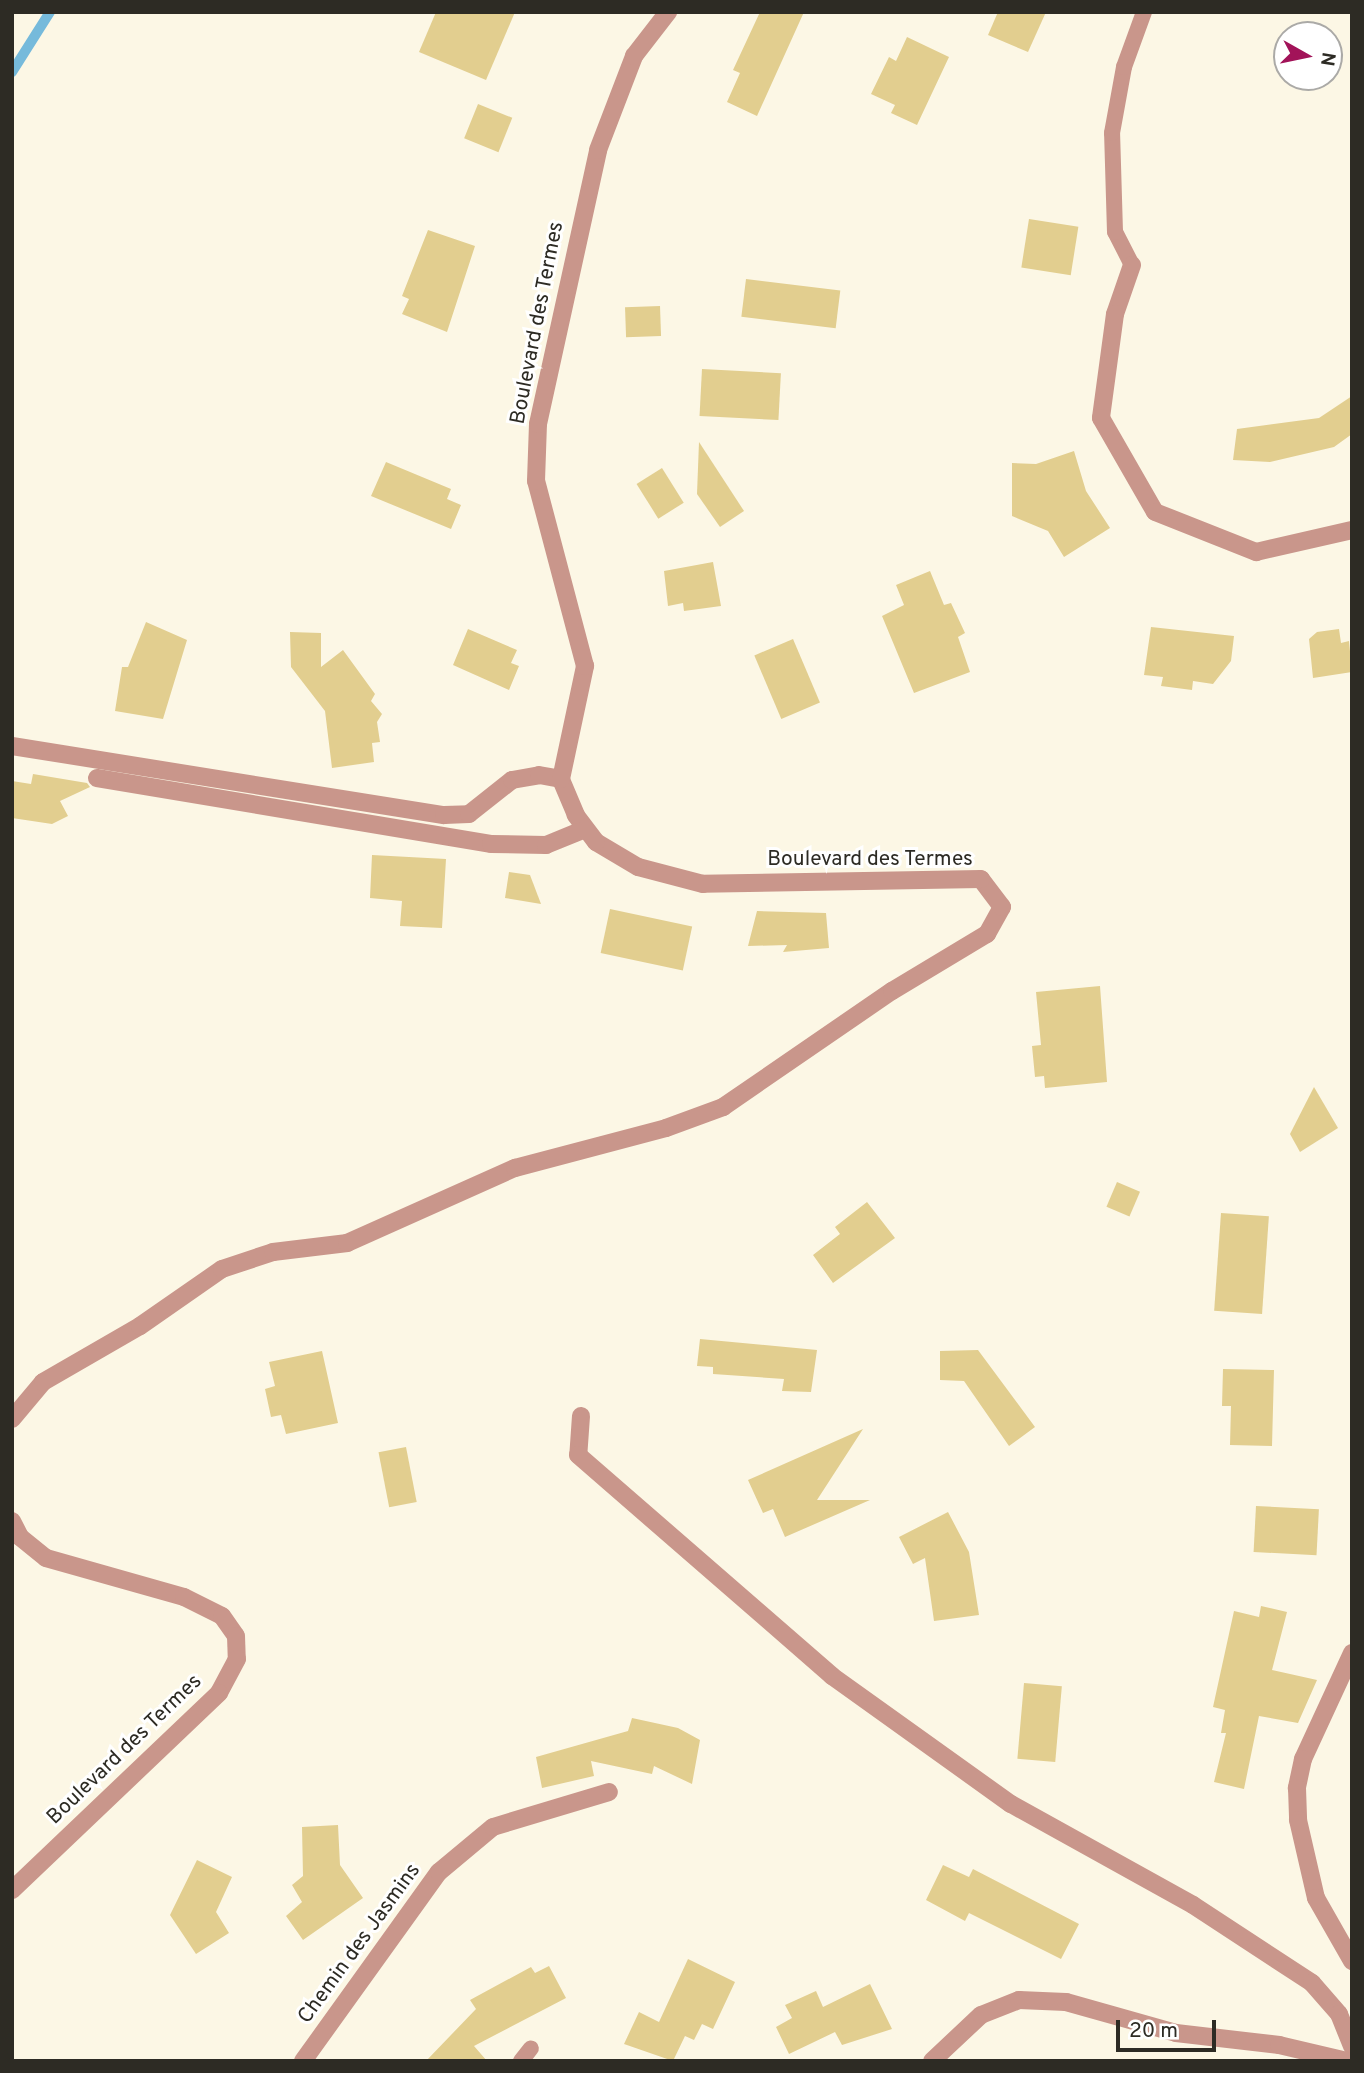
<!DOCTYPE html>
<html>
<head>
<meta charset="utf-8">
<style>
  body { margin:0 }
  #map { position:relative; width:1364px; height:2073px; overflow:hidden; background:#fcf7e5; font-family:Overpass,sans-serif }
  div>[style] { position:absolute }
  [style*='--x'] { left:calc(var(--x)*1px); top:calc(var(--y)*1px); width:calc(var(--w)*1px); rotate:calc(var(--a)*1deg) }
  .stream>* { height:10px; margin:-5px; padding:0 5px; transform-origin:5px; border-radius:5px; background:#76badb }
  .building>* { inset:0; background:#e2ce8f; transform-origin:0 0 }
  .service>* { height:16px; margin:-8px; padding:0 8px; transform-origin:8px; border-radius:8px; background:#c9968b }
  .minor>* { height:18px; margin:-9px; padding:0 9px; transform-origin:9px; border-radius:9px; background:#c9968b }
  .tertiary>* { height:18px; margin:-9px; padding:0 9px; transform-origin:9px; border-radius:9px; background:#c9968b }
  span { translate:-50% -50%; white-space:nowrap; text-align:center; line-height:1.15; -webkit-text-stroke:6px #fff; paint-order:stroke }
  .street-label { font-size:21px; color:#2d2b24 }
  .frame { position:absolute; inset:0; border:14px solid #2d2b24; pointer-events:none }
  .north { position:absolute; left:1273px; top:21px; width:70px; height:70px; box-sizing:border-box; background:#fff; border:2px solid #abaaa7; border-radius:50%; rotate:99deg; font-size:19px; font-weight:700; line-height:28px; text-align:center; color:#2d2b24 }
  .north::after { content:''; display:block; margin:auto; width:24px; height:32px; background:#a21359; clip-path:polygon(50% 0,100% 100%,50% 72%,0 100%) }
  .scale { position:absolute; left:1116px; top:2020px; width:100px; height:32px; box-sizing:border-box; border:4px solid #2d2b24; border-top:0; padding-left:9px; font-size:21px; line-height:24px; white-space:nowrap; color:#2d2b24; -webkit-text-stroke:5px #fff; paint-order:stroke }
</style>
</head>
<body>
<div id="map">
  <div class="stream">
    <div style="--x:12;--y:72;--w:71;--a:-57.7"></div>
  </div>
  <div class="building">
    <div style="clip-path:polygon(436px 12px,515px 12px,486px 80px,419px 52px)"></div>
    <div style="clip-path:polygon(760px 12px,804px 12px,757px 116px,727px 102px,740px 73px,733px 70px)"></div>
    <div style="clip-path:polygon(998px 12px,1046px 12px,1028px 52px,988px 35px)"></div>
    <div style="clip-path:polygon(907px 37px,949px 57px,917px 125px,891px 113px,895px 105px,871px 94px,889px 57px,896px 61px)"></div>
    <div style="left:478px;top:104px;width:37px;height:37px;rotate:22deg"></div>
    <div style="left:1029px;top:219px;width:50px;height:49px;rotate:9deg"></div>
    <div style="clip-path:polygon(428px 230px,475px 246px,447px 332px,402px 314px,409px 299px,402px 296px)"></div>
    <div style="left:746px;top:279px;width:95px;height:38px;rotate:7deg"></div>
    <div style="left:660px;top:306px;width:30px;height:35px;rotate:88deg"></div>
    <div style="left:702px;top:369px;width:79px;height:47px;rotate:3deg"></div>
    <div style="clip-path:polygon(1352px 396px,1352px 434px,1334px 447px,1270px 462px,1233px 460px,1237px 429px,1319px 418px)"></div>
    <div style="clip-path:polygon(699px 442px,744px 511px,720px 527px,697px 494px)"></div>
    <div style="clip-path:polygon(1074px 451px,1086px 491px,1110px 528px,1064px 557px,1048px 531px,1012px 516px,1012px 463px,1036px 464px)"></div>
    <div style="clip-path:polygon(386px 462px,451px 489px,447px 499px,461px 505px,451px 529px,371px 496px)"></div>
    <div style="left:662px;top:468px;width:41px;height:30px;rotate:58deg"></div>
    <div style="clip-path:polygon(713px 562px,721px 606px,684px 611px,683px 603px,668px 606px,664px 571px)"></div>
    <div style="clip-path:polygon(930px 571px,944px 605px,951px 603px,965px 633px,958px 637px,970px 672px,914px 693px,882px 616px,904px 605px,896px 585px)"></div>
    <div style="clip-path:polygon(146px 622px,187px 640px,163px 719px,115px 711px,122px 667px,128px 667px)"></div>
    <div style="clip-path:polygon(1151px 627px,1234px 636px,1231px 661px,1213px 684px,1193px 681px,1192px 690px,1161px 686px,1163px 677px,1144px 675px)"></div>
    <div style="clip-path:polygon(468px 629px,517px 650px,511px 663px,519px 666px,509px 690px,453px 665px)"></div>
    <div style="clip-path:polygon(1339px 629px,1341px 643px,1349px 641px,1352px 672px,1313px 678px,1309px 639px,1317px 632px)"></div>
    <div style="clip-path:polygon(290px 632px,321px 633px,321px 667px,343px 650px,375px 694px,371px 701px,382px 714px,377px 722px,380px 742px,372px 743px,374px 762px,332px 768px,325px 711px,291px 667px)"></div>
    <div style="left:793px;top:639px;width:69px;height:42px;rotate:67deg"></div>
    <div style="clip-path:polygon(33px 774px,87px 783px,90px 787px,60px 801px,68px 816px,52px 824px,12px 818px,12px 781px,31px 784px)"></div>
    <div style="clip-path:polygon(372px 855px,446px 859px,442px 928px,400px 926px,402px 901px,370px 898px)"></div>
    <div style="clip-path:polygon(509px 872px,530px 875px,541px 904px,505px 898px)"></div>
    <div style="left:610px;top:909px;width:84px;height:45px;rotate:12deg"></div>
    <div style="clip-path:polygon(757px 911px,826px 913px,829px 948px,783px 952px,787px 945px,748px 946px)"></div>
    <div style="clip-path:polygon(1100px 986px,1107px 1082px,1045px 1088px,1044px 1076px,1035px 1077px,1032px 1046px,1041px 1045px,1036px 992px)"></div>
    <div style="clip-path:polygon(1314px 1087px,1338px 1128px,1300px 1152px,1290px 1134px)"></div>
    <div style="left:1117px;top:1182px;width:25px;height:27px;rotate:23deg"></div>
    <div style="clip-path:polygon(867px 1202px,895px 1238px,833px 1283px,813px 1255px,840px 1234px,835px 1227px)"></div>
    <div style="left:1221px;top:1213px;width:48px;height:98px;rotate:4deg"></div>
    <div style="clip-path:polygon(700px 1339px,817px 1350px,811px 1392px,782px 1391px,784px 1379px,713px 1374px,713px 1367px,697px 1366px)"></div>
    <div style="clip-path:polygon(978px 1350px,1035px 1427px,1009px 1446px,964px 1381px,940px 1380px,940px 1351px)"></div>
    <div style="clip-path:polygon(322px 1351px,338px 1423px,286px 1434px,281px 1415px,271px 1417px,265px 1389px,275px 1386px,269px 1362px)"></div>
    <div style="clip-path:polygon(1223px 1369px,1274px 1370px,1272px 1446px,1230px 1445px,1231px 1406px,1222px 1406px)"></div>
    <div style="clip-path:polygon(863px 1429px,817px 1500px,870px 1500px,785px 1537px,773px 1509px,763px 1513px,748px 1480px)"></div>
    <div style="left:406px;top:1447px;width:56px;height:28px;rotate:79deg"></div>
    <div style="left:1256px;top:1506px;width:63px;height:46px;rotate:3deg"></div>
    <div style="clip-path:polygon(948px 1512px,969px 1552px,979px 1615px,934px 1621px,925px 1558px,913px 1564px,899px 1537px)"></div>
    <div style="clip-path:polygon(1261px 1606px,1287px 1612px,1272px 1670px,1317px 1680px,1298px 1723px,1259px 1716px,1244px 1789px,1214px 1782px,1226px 1733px,1221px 1733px,1225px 1710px,1213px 1707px,1234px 1611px,1259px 1617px)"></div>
    <div style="left:1024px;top:1683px;width:38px;height:76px;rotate:5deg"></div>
    <div style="clip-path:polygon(632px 1718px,678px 1728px,700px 1740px,692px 1784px,654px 1766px,652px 1774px,591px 1761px,594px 1776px,542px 1788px,536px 1757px,628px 1731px)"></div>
    <div style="clip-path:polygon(338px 1825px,340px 1865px,363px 1898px,303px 1940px,286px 1916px,302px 1902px,292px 1885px,303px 1876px,302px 1827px)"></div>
    <div style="clip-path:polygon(197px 1860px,232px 1877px,216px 1912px,229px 1933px,196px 1954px,170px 1915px)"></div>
    <div style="clip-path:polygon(943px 1865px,969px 1877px,973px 1869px,1079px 1924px,1061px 1959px,969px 1913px,965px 1921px,926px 1900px)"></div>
    <div style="clip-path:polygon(688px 1959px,735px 1982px,713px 2029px,702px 2024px,694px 2040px,685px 2036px,673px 2061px,624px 2044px,639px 2012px,659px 2022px)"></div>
    <div style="clip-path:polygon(549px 1966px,566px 1998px,474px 2046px,487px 2061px,426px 2061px,476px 2009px,470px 2000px,531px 1967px,535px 1973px)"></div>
    <div style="clip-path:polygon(870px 1984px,892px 2029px,842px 2045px,835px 2032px,789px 2054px,776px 2027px,792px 2018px,785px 2005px,816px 1991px,823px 2007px)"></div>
  </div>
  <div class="service">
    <div style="--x:1132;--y:265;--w:37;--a:-117"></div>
    <div style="--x:1115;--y:232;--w:99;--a:-91.7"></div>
    <div style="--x:1112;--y:133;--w:67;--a:-79.7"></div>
    <div style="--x:1124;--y:67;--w:59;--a:-70"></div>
    <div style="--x:521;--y:2061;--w:16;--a:-52"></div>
  </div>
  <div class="minor">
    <div style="--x:1132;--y:265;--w:52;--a:109.1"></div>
    <div style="--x:1115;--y:314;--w:105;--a:97.7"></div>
    <div style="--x:1101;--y:418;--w:108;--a:60.1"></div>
    <div style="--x:1155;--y:512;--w:109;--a:21.6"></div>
    <div style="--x:1256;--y:552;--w:98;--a:-12.9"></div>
    <div style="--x:12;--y:746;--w:437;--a:9.1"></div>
    <div style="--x:444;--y:815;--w:25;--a:-2"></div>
    <div style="--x:469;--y:814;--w:55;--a:-38.3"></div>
    <div style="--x:512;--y:780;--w:27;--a:-10"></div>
    <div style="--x:539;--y:775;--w:22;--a:10"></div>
    <div style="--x:97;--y:778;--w:399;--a:9.5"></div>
    <div style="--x:491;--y:844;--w:55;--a:1"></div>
    <div style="--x:546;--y:845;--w:42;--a:-22.3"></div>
    <div style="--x:581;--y:1416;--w:39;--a:94"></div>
    <div style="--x:578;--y:1455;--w:337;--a:41"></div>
    <div style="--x:832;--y:1676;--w:220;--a:35.6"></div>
    <div style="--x:1011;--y:1804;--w:208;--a:29"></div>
    <div style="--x:1193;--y:1905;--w:142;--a:33.2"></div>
    <div style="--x:1312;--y:1983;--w:41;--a:48.9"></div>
    <div style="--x:1339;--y:2014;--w:35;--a:68"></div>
    <div style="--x:1352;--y:1653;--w:117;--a:114.8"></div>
    <div style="--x:1303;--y:1759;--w:30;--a:102"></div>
    <div style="--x:1297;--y:1788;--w:32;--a:88"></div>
    <div style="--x:1298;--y:1820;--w:80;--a:77"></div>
    <div style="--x:1316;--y:1898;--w:73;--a:60.3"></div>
    <div style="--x:303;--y:2061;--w:233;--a:-54.3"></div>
    <div style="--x:439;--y:1872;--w:70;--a:-39.8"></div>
    <div style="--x:493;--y:1827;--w:121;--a:-16.8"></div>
    <div style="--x:932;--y:2061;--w:67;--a:-43.2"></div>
    <div style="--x:981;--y:2015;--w:41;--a:-21.5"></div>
    <div style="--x:1019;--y:2000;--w:47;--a:2.4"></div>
    <div style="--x:1066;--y:2002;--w:114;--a:15.7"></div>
    <div style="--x:1176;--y:2033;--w:104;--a:6.6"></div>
    <div style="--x:1279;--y:2045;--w:70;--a:13.2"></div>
  </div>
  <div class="tertiary">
    <div style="--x:12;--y:1419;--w:48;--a:-50"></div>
    <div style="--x:43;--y:1382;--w:112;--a:-30"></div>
    <div style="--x:140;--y:1326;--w:100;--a:-34.8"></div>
    <div style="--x:222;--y:1269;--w:54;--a:-18.4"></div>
    <div style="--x:273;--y:1252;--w:75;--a:-6.9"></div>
    <div style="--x:347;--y:1243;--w:184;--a:-24.1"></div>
    <div style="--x:515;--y:1168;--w:156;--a:-14.8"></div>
    <div style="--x:666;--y:1128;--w:61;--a:-20.2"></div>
    <div style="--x:723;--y:1107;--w:205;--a:-34.5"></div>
    <div style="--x:892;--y:991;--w:111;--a:-31"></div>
    <div style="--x:987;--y:934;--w:31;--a:-61"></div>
    <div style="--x:1002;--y:907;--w:35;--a:-127"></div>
    <div style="--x:981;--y:879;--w:278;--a:179"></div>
    <div style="--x:703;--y:884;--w:67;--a:-165.3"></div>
    <div style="--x:638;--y:867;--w:49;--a:-149.2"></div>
    <div style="--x:596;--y:842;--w:34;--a:-127"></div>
    <div style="--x:576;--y:815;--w:39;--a:-113"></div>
    <div style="--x:561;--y:779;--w:116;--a:-78"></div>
    <div style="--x:585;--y:666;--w:191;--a:-104.8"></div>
    <div style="--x:536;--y:481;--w:57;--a:-88"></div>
    <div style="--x:538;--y:424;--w:280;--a:-77.6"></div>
    <div style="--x:598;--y:150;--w:101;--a:-69"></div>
    <div style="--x:634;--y:56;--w:56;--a:-52.3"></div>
    <div style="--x:12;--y:1521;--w:18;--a:63"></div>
    <div style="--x:20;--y:1537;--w:33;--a:39"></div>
    <div style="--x:46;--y:1558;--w:143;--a:15.8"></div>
    <div style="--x:184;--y:1597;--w:42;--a:26.6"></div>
    <div style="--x:222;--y:1616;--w:24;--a:55"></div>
    <div style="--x:236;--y:1636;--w:23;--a:88"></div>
    <div style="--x:237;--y:1659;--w:38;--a:118"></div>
    <div style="--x:219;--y:1693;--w:286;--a:136.4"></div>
  </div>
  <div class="street-label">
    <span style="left:538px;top:323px;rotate:-79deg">Boulevard des Termes</span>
    <span style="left:870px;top:860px">Boulevard des Termes</span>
    <span style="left:125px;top:1750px;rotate:-44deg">Boulevard des Termes</span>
    <span style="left:360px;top:1944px;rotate:-54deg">Chemin des Jasmins</span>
  </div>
  <div class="frame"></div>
  <div class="north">N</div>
  <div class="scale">20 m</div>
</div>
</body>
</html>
